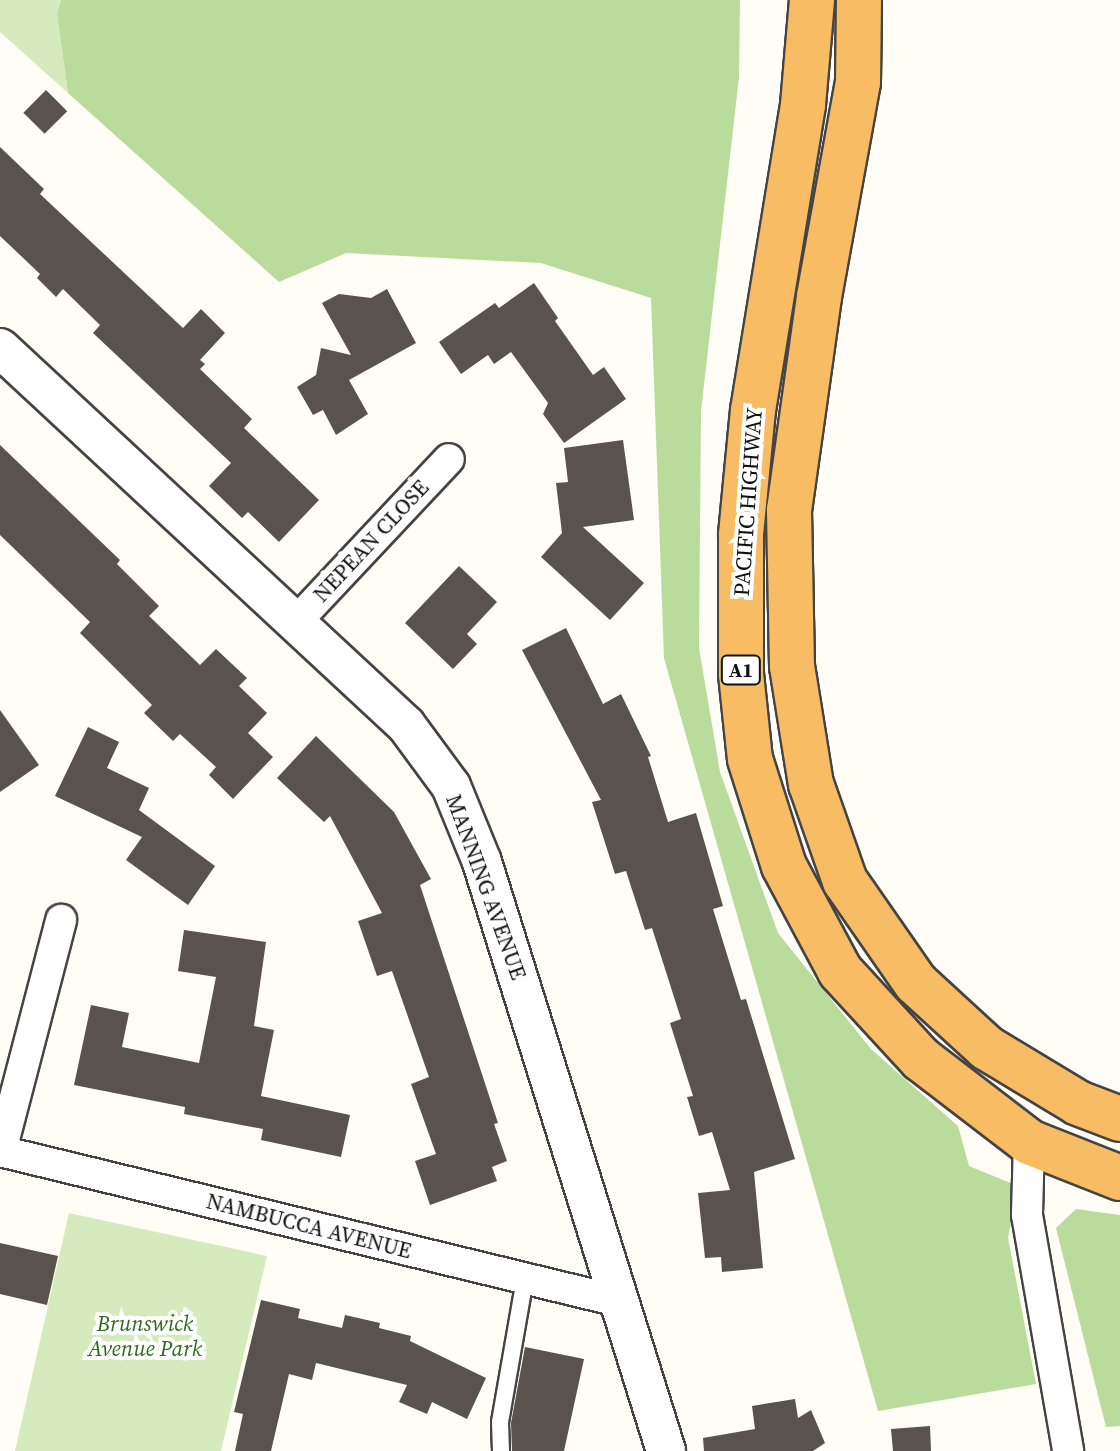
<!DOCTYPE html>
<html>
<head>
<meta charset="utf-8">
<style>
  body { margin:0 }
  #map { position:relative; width:1120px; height:1451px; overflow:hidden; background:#fffdf5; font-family:"Source Serif 4",serif }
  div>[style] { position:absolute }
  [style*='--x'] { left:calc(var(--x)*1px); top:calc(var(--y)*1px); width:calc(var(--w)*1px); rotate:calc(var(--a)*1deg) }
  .green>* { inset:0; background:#d5ebbd }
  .forest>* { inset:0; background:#b9dc9c }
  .building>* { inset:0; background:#5a524d; transform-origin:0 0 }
  .roads { filter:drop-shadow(2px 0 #444) drop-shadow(-2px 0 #444) drop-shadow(0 2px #444) drop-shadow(0 -2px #444) }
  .service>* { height:16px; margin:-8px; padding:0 8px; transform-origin:8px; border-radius:8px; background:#fff }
  .minor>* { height:30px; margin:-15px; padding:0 15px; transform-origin:15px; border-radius:15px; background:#fff }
  .tertiary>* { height:38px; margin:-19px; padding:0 19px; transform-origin:19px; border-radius:19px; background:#fff }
  .trunk>* { height:44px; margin:-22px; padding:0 22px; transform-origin:22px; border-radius:22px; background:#f7bc64 }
  span { translate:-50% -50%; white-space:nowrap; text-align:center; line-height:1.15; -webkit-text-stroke:8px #fff; paint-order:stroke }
  .shield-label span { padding:2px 6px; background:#fff; border:2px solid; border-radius:6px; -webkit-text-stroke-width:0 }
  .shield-label { font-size:20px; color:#111; font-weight:700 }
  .street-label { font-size:22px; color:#111 }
  .park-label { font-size:22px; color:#2f6b1f; font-style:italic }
</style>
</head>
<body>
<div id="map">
  <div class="green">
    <div style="clip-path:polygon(0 0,61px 0,57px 14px,68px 93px,0 32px)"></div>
    <div style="clip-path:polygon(69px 1213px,267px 1256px,221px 1451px,15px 1451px)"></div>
  </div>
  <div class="forest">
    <div style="clip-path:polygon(61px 0,740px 0,739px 77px,701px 411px,699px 648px,720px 772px,778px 933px,871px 1049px,958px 1126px,969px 1166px,1018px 1186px,1008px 1238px,1036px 1384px,878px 1411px,664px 658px,651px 298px,541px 263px,346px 253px,279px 282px,68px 93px,57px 14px)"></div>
    <div style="clip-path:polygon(1076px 1209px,1120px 1215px,1120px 1426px,1106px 1427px,1056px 1228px)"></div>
  </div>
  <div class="building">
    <div style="left:46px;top:90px;width:30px;height:32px;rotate:45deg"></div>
    <div style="clip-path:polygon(0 147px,44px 189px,40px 194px,183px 328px,201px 309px,225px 333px,200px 360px,205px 364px,200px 369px,252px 419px,244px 428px,319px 500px,279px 542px,248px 512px,242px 518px,209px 486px,231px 463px,93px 333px,100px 325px,63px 289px,56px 297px,37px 278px,40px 274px,0 236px)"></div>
    <div style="clip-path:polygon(534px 283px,558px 318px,555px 321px,593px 375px,604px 367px,626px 399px,564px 443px,543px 414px,548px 403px,511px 352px,494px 364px,488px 355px,461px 374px,439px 342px,495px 303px,499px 308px)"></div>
    <div style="clip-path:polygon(387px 289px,416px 343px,349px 380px,368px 414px,336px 435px,323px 410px,313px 415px,297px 387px,316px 375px,321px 348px,351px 355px,322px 303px,339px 294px,371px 298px)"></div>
    <div style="clip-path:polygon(623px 440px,634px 520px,583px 527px,644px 583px,610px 620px,541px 557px,562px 533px,556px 483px,568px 482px,564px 448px)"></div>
    <div style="clip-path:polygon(0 445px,120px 560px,117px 564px,159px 606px,149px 616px,200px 665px,216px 649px,247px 678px,239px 686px,267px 713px,248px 733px,273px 757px,233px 799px,209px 775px,216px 767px,180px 734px,173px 741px,144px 713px,152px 705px,80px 633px,90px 622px,0 535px)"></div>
    <div style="clip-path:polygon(459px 566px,497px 602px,467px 634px,477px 644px,453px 669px,405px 623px)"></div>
    <div style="clip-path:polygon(566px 628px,603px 704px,621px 694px,651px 756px,648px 757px,668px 822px,696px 813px,723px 906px,713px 909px,741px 1000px,746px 999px,795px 1159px,754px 1172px,763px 1268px,722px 1272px,721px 1257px,705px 1258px,698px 1193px,730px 1190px,712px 1132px,699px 1136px,687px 1097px,693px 1096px,670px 1023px,681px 1019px,652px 928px,645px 930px,626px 871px,615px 874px,592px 802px,601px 800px,522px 650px)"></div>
    <div style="clip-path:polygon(0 710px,39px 765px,0 792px)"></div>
    <div style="clip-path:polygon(88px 727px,119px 742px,107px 768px,149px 788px,139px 810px,215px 866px,188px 905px,126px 860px,142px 837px,55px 796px)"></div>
    <div style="clip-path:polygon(316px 736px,394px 812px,431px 879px,420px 885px,498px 1123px,494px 1124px,507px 1161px,492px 1167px,497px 1181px,430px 1205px,415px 1161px,436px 1154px,411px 1084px,429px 1077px,392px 971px,377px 976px,358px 921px,382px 913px,330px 816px,324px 822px,277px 778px)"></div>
    <div style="clip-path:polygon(184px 930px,266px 942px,254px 1026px,274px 1030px,261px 1096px,350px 1115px,341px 1157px,261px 1140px,263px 1129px,184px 1114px,185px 1107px,74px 1085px,91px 1005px,129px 1013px,122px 1047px,199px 1063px,216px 977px,178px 971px)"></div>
    <div style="clip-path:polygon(0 1243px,58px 1256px,47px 1305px,0 1294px)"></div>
    <div style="clip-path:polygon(261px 1300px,300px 1309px,298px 1318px,342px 1328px,345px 1315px,380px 1323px,379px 1328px,411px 1336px,410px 1341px,486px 1378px,467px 1419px,432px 1402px,427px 1414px,399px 1402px,407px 1385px,316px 1363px,312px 1380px,289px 1374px,271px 1451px,235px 1451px,243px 1414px,234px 1412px)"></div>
    <div style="clip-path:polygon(525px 1347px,584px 1359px,564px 1451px,512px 1451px,511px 1423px)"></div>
    <div style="clip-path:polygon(795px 1399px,798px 1418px,811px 1410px,825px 1443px,813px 1451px,704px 1451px,703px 1438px,755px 1429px,752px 1406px)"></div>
    <div style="clip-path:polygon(930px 1426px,931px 1451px,893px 1451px,891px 1429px)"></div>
  </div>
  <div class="roads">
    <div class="service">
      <div style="--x:501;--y:1451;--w:29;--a:-92"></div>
      <div style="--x:500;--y:1422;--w:145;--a:-80.1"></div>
    </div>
    <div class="minor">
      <div style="--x:294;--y:624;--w:226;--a:-46.8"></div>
      <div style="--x:1029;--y:1142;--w:73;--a:91.6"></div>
      <div style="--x:1027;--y:1215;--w:240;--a:80.1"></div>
      <div style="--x:0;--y:1151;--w:636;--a:13.64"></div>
      <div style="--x:1;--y:1151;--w:239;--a:-75.4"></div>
    </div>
    <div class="tertiary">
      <div style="--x:0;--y:348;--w:554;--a:42.88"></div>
      <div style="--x:406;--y:725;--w:76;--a:53.6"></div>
      <div style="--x:451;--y:786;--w:82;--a:67.8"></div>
      <div style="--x:482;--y:862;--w:617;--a:72.65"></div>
    </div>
    <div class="trunk">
      <div style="--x:812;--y:0;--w:105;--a:94.9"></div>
      <div style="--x:803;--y:105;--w:309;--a:99.3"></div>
      <div style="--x:753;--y:410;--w:126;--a:95.5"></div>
      <div style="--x:741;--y:535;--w:139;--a:90"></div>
      <div style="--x:741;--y:674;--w:85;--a:84"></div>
      <div style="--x:750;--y:759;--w:112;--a:72.4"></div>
      <div style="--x:784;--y:866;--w:119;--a:61.9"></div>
      <div style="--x:840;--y:971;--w:120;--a:47.4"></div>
      <div style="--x:921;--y:1059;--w:136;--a:37.5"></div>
      <div style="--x:1029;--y:1142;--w:98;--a:21.6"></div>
      <div style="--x:859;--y:0;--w:82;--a:90.7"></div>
      <div style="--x:858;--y:82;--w:219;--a:100.3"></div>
      <div style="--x:819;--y:297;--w:215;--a:98"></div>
      <div style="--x:789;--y:510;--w:156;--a:88.9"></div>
      <div style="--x:792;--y:666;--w:120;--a:80.9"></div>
      <div style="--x:811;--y:784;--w:103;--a:70.7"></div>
      <div style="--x:845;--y:881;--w:124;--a:55.2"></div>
      <div style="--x:916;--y:983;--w:96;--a:42.5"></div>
      <div style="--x:987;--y:1048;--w:106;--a:31.1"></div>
      <div style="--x:1078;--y:1103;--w:45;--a:20.9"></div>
    </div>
  </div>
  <div class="shield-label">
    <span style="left:741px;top:670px">A1</span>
  </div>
  <div class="street-label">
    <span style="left:748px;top:502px;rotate:-86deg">PACIFIC HIGHWAY</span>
    <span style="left:371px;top:541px;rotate:-47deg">NEPEAN CLOSE</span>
    <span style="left:486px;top:887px;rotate:70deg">MANNING AVENUE</span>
    <span style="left:309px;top:1226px;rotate:14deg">NAMBUCCA AVENUE</span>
  </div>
  <div class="park-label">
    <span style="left:145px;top:1336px">Brunswick<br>Avenue Park</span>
  </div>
</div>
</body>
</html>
